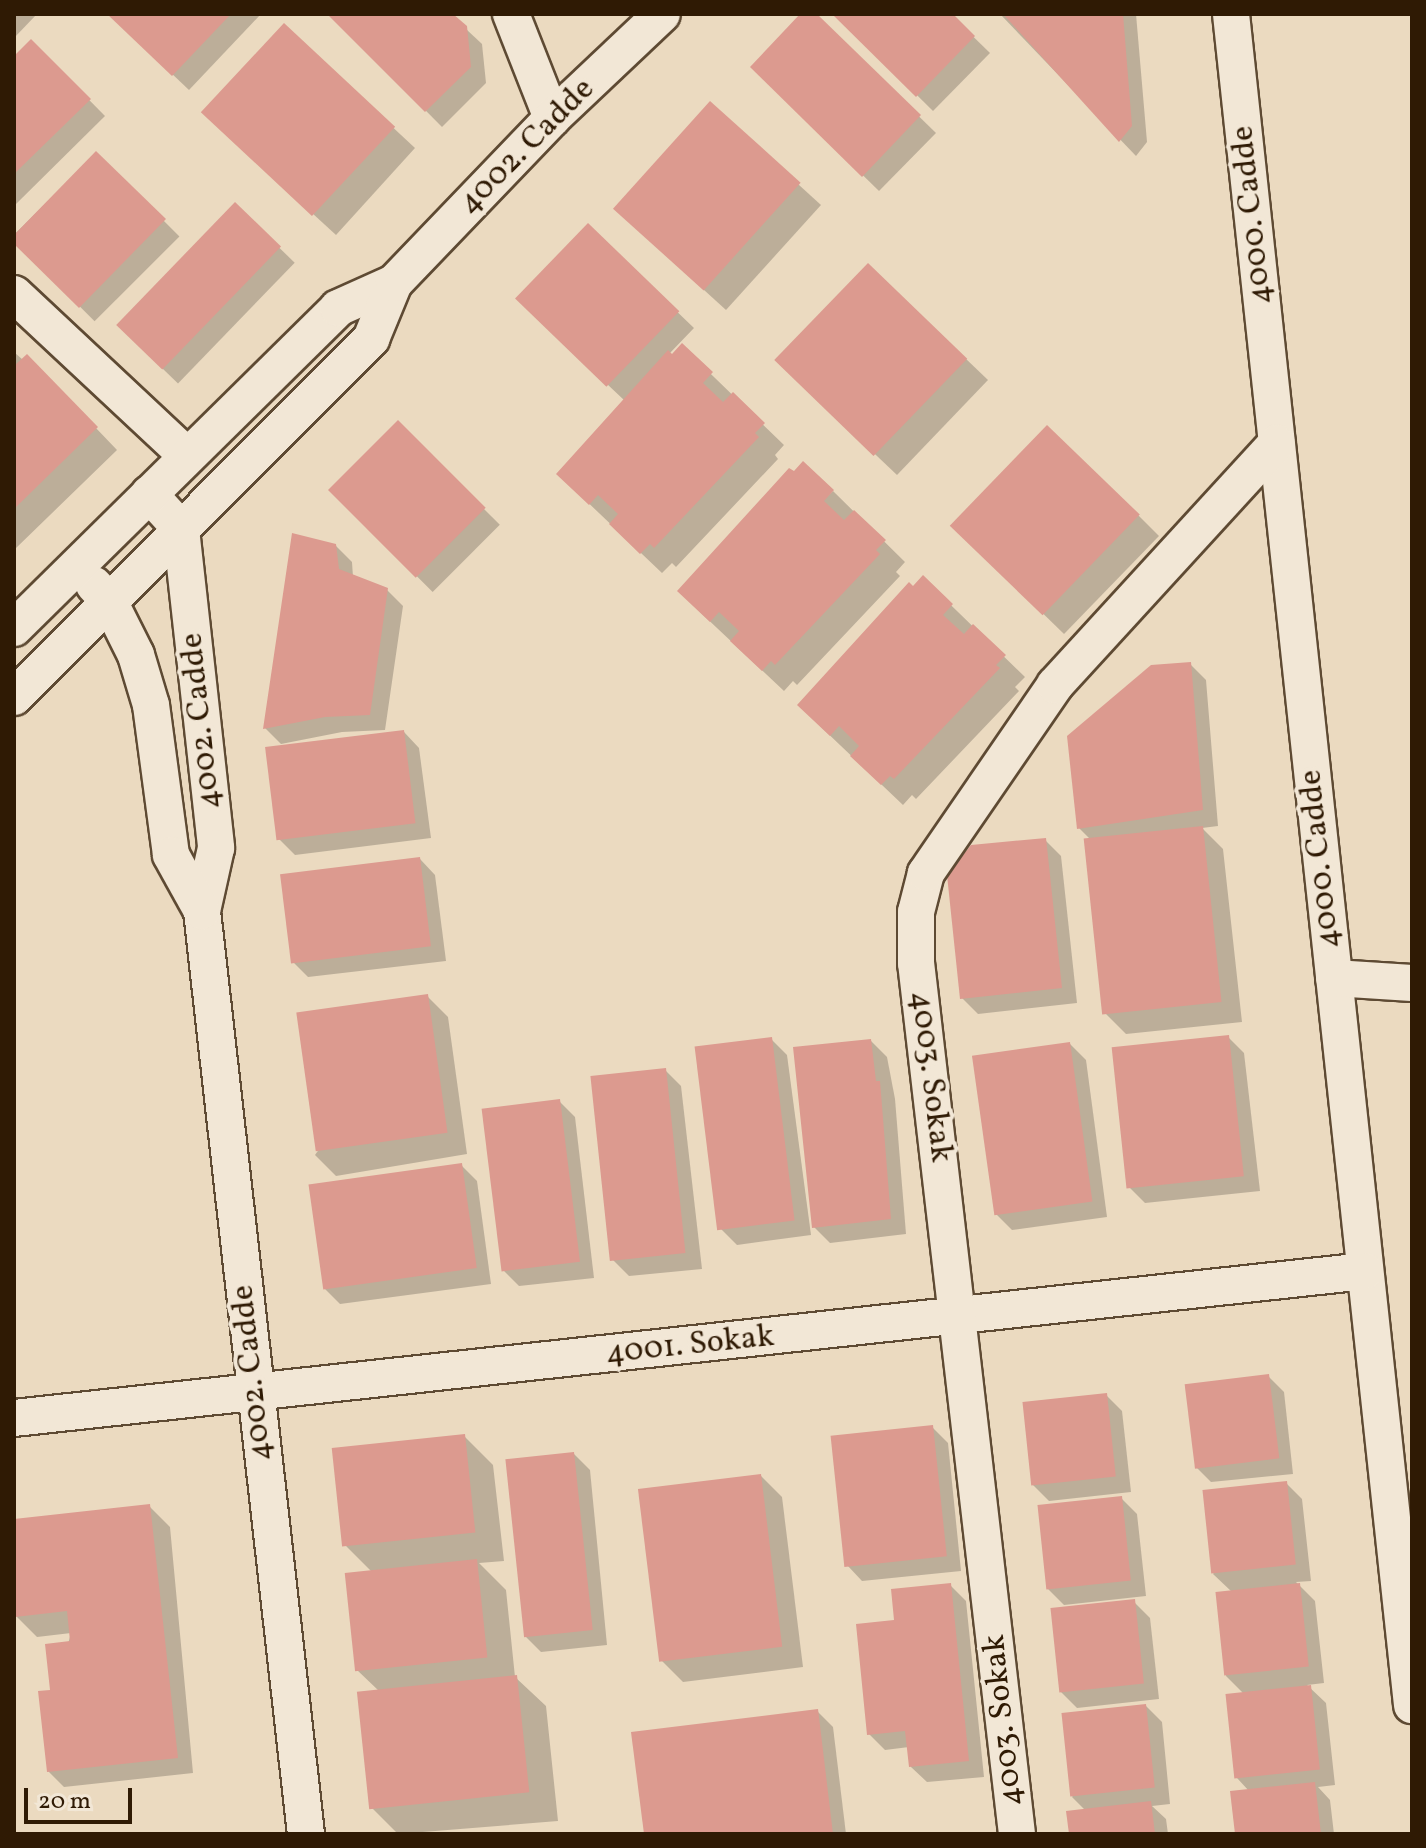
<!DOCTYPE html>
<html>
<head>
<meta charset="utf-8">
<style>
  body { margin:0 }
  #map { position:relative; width:1426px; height:1848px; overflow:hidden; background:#ebdac0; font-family:Vollkorn,serif }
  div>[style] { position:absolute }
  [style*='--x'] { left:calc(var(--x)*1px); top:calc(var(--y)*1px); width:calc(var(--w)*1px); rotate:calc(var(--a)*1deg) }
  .shadow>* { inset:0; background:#0003; transform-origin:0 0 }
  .building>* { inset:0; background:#dc9a8f; transform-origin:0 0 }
  .roads { filter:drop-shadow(2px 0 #5e4a33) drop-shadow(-2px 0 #5e4a33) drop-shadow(0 2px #5e4a33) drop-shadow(0 -2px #5e4a33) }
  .minor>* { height:36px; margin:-18px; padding:0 18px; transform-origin:18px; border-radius:18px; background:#f2e7d6 }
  span { translate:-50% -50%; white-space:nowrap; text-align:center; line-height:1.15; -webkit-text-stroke:8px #f2e7d6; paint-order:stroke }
  .street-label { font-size:32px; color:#2f1a04 }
  .frame { position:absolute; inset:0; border:16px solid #2f1a04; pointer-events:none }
  .scale { position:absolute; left:24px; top:1788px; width:108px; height:36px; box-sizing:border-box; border:4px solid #2f1a04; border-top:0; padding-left:10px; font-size:24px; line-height:28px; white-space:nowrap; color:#2f1a04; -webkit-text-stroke:6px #f2e7d6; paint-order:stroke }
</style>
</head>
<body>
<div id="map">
  <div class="shadow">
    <div style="clip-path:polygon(14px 14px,37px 14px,14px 38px)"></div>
    <div style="clip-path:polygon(109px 14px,261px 14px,189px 90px)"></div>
    <div style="clip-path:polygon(330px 14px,450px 14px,482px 44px,486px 83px,442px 127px)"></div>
    <div style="clip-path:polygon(803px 14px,814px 14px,936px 133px,879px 191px,752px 67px)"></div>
    <div style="clip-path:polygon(835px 14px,950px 14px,990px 53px,933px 111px)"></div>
    <div style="clip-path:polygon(1000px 14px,1136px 14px,1147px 142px,1136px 156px)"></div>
    <div style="clip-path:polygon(284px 26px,415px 148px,336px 235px,225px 133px)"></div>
    <div style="clip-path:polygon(31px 41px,105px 116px,14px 206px,14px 59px)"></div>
    <div style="clip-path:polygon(710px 104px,821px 205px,726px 310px,637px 229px)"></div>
    <div style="left:96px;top:153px;width:118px;height:120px;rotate:45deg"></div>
    <div style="left:235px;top:205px;width:83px;height:168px;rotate:44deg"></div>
    <div style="clip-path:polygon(588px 226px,694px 328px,669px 354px,672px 357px,682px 346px,784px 445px,775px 455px,778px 459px,676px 567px,672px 563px,662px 573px,579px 494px,625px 401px,534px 315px)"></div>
    <div style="clip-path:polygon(868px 265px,988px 380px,897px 475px,799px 382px)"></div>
    <div style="clip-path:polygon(14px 352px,23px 360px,27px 356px,117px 450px,14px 550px)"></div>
    <div style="left:398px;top:423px;width:144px;height:95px;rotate:45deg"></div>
    <div style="clip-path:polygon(833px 491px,905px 562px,896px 572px,900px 576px,797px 685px,793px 681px,784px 691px,700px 612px)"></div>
    <div style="clip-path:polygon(1138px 515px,1159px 536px,1064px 634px,953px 526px)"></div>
    <div style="clip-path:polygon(335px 545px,352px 562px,353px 577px,387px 590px,403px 606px,385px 730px,342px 732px,281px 744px,265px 728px)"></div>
    <div style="clip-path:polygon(923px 578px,1025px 677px,1015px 687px,1019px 691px,916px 799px,912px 795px,903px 805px,820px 726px)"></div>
    <div style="clip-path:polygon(1190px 664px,1206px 680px,1218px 826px,1202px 828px,1223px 849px,1242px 1022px,1126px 1034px,1105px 1013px,1091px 840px,1079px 828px)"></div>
    <div style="clip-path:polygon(404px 732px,419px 748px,431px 838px,295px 855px,279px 839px)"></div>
    <div style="clip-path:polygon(1045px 840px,1061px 856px,1077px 1003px,978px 1014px,962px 998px)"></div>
    <div style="clip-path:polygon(420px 859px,435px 875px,446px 961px,308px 977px,292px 961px)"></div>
    <div style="clip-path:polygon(427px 996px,448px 1017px,467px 1154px,336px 1176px,315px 1155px)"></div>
    <div style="clip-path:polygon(1228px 1037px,1244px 1053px,1260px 1191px,1145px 1203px,1129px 1187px)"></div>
    <div style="clip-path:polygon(771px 1039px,787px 1055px,811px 1235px,737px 1245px,721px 1229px)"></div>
    <div style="clip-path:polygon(871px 1041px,887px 1057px,895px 1099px,906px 1234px,830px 1243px,814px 1227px)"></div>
    <div style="clip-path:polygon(1070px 1044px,1086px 1060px,1107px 1217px,1012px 1230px,996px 1214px)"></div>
    <div style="clip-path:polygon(665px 1070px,681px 1086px,702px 1269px,629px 1276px,613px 1260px)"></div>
    <div style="clip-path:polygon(559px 1101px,575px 1117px,594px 1278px,519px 1286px,503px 1270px)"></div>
    <div style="clip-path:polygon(461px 1165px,477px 1181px,491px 1284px,340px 1304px,324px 1288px)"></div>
    <div style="clip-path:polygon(1268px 1376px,1284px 1392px,1293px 1474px,1211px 1482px,1195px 1466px)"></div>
    <div style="clip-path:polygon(1106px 1395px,1122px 1411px,1131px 1492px,1049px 1501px,1033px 1485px)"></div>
    <div style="clip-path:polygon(932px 1427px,948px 1443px,961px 1571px,862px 1581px,847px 1565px)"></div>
    <div style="clip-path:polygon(464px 1436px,493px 1465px,504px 1561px,479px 1563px,506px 1590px,515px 1677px,546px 1706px,558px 1821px,398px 1834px,371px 1807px,379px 1691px,357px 1670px,372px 1572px,345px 1545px)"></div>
    <div style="clip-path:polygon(574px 1454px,590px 1470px,607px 1645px,541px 1652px,525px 1636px)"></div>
    <div style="clip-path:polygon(761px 1476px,782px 1497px,803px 1667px,683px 1682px,662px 1661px)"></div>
    <div style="clip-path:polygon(1286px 1483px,1302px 1499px,1311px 1581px,1296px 1582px,1315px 1601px,1324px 1683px,1307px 1685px,1326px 1703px,1335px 1785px,1318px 1787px,1330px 1800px,1334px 1834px,1237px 1834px,1249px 1791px,1237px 1778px,1245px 1695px,1226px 1676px,1232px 1592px,1213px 1574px)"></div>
    <div style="clip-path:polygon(1121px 1498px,1137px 1514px,1146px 1596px,1064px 1605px,1048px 1589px)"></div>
    <div style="clip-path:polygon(149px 1506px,170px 1527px,193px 1773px,64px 1787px,48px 1771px,55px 1692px,71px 1633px,37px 1637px,16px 1616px,14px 1521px)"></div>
    <div style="clip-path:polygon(950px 1585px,966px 1601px,984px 1777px,927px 1782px,911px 1767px,909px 1747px,885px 1750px,869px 1734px,896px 1622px)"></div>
    <div style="clip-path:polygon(1134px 1602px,1150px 1618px,1159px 1699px,1077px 1708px,1061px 1692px)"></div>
    <div style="clip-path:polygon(1146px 1706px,1162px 1722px,1170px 1804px,1152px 1806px,1166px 1819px,1168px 1834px,1071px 1834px,1086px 1811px,1072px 1797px)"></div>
    <div style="clip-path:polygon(817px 1711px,833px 1727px,846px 1834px,646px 1834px)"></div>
  </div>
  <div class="building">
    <div style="clip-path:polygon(107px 14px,231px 14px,172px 76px)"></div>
    <div style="clip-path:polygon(327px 14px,453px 14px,467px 26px,471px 67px,425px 112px)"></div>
    <div style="clip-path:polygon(800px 14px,817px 14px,921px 115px,862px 177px,750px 67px)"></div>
    <div style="clip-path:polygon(832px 14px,953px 14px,975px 36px,916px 97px)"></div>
    <div style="clip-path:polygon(1003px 14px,1123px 14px,1132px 126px,1119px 142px)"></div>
    <div style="left:284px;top:23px;width:152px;height:122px;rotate:43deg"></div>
    <div style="clip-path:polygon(31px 39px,91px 99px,14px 174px,14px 56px)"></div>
    <div style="left:710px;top:101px;width:122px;height:145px;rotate:42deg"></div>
    <div style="clip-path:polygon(96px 151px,166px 219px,79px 308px,14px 244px,14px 235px)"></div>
    <div style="left:235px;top:202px;width:64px;height:171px;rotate:44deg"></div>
    <div style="left:588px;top:223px;width:127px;height:105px;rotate:44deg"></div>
    <div style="left:868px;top:263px;width:138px;height:135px;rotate:44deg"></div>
    <div style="clip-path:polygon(682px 343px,713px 372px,703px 383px,723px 402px,733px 392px,765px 423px,755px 433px,759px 437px,654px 548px,650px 544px,640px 554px,609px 524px,618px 514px,598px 495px,589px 505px,556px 474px,668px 350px,672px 354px)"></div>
    <div style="clip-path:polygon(27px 354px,98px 427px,14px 509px,14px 366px)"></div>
    <div style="left:398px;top:420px;width:124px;height:99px;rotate:45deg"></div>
    <div style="left:1047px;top:425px;width:129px;height:140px;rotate:44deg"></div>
    <div style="clip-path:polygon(803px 461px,834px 490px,824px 501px,844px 520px,854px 510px,886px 540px,876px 550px,880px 554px,775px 665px,771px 661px,762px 671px,730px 641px,739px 631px,719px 612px,710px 622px,677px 591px,789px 468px,794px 471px)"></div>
    <div style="clip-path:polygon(292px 533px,336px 544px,339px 569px,388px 588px,370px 715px,325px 717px,263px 729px)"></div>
    <div style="clip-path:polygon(923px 575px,953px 604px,943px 615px,964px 634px,973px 624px,1006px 655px,996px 665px,1000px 668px,894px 779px,890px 776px,881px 785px,850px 756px,859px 746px,839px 726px,830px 736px,797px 705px,909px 582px,913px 586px)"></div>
    <div style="clip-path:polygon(1191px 662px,1203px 810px,1077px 829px,1067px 736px,1151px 665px)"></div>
    <div style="left:404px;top:730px;width:94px;height:140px;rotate:83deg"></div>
    <div style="left:1203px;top:826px;width:177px;height:120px;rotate:84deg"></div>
    <div style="clip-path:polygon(1046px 838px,1062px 988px,960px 999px,947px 875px,971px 845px)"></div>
    <div style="left:420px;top:857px;width:90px;height:141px;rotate:83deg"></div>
    <div style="left:428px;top:994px;width:140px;height:133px;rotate:82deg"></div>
    <div style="left:1229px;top:1035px;width:142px;height:118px;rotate:84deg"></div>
    <div style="left:772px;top:1037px;width:185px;height:78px;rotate:83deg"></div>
    <div style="clip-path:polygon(871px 1039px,876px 1081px,880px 1081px,891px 1219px,812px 1228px,793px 1047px)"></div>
    <div style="left:1070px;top:1042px;width:161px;height:99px;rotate:82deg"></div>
    <div style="left:666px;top:1068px;width:186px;height:76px;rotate:84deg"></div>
    <div style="left:560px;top:1099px;width:164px;height:79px;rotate:83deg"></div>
    <div style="left:462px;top:1163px;width:106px;height:155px;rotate:82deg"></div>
    <div style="left:1269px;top:1374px;width:85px;height:85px;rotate:83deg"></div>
    <div style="left:1107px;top:1393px;width:84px;height:85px;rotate:84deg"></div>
    <div style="left:933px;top:1425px;width:132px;height:103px;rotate:84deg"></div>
    <div style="left:465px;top:1434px;width:99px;height:134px;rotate:84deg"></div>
    <div style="left:574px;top:1452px;width:179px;height:69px;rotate:84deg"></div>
    <div style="left:761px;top:1474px;width:174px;height:124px;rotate:83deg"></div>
    <div style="left:1287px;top:1481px;width:84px;height:85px;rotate:84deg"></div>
    <div style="left:1122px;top:1496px;width:85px;height:85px;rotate:84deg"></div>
    <div style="clip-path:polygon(150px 1504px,178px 1758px,47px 1772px,38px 1691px,50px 1690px,45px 1644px,70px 1641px,67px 1611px,15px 1617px,14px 1519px)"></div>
    <div style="left:477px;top:1559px;width:99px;height:133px;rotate:84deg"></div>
    <div style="clip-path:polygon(951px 1583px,969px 1761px,909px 1767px,905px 1731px,867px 1735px,856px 1624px,894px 1620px,891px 1589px)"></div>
    <div style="left:1300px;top:1583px;width:84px;height:85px;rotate:84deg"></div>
    <div style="left:1135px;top:1599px;width:85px;height:85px;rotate:84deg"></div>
    <div style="left:517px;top:1675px;width:118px;height:161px;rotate:84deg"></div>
    <div style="left:1311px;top:1685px;width:85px;height:86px;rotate:84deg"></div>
    <div style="left:1146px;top:1704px;width:84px;height:85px;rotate:84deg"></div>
    <div style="clip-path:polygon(818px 1709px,833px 1834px,644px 1834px,631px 1732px)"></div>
    <div style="clip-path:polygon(1315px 1782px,1321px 1834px,1235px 1834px,1230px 1791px)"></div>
    <div style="clip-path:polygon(1151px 1801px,1155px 1834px,1069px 1834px,1066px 1811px)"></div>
  </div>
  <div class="roads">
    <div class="minor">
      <div style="--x:511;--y:14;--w:112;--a:68.5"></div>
      <div style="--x:1231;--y:14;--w:1701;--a:83.89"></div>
      <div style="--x:14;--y:294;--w:237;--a:43.1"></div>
      <div style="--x:149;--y:494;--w:47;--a:47.6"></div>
      <div style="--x:181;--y:529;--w:321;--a:83.7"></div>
      <div style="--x:216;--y:848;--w:65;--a:102.5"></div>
      <div style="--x:202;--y:911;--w:929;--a:83.57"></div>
      <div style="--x:94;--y:585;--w:22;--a:47"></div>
      <div style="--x:109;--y:601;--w:60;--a:63.4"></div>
      <div style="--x:136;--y:655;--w:52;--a:73.3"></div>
      <div style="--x:151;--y:705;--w:151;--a:82.4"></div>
      <div style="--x:171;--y:855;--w:64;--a:61"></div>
      <div style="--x:14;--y:628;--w:455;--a:-44.6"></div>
      <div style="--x:338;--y:308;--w:61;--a:-24.1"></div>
      <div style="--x:14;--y:697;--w:506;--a:-45.08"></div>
      <div style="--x:371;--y:339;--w:61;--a:-67.7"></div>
      <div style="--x:394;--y:283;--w:228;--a:-46.2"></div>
      <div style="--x:552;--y:118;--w:151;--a:-43.4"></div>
      <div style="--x:1334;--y:978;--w:78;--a:3.7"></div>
      <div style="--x:14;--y:1418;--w:1359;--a:-6.21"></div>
      <div style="--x:1017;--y:1834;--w:877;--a:-96.61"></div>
      <div style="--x:916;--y:963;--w:51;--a:-90"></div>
      <div style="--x:916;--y:912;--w:40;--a:-75.6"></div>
      <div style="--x:926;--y:873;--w:228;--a:-55.5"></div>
      <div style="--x:1055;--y:685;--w:328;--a:-47.5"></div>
    </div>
  </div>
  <div class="street-label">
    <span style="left:527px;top:147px;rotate:-45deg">4002. Cadde</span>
    <span style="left:1253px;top:215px;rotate:-96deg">4000. Cadde</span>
    <span style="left:202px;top:721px;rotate:-96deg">4002. Cadde</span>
    <span style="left:1321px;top:859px;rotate:-96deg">4000. Cadde</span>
    <span style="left:930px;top:1077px;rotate:83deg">4003. Sokak</span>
    <span style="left:690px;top:1346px;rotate:-6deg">4001. Sokak</span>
    <span style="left:253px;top:1373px;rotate:-96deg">4002. Cadde</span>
    <span style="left:1004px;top:1720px;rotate:-96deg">4003. Sokak</span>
  </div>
  <div class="frame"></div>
  <div class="scale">20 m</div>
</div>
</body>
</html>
